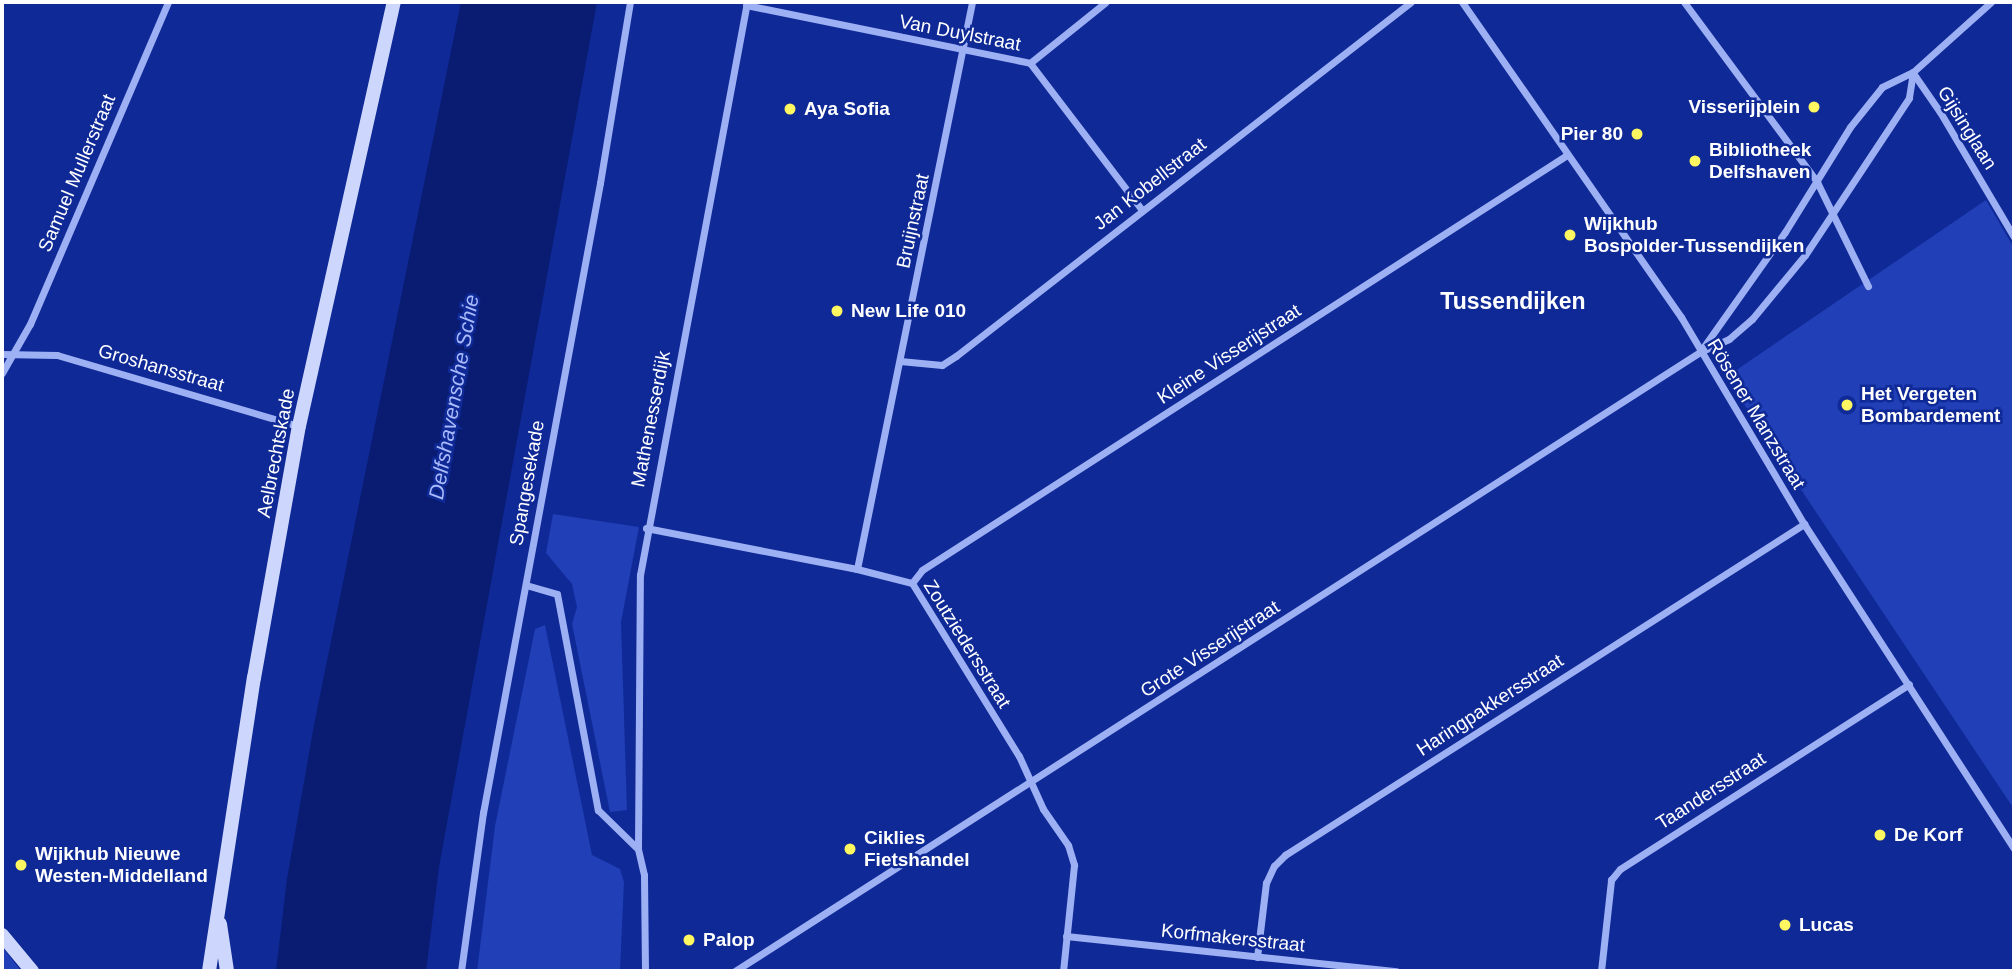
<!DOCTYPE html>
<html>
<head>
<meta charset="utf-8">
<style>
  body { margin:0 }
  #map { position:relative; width:2016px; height:973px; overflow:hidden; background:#0f2996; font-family:Helvetica,sans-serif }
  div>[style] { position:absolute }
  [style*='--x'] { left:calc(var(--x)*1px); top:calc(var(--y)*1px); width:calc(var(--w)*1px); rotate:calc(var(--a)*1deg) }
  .green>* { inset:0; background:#213fb6 }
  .water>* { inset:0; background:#091c71 }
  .street>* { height:7px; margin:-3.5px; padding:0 3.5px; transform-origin:3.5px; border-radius:3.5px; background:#9db0f4 }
  .secondary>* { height:14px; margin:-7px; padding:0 7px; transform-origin:7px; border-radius:7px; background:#cdd7fd }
  .tram>* { height:2px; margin:-1px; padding:0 1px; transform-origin:1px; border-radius:1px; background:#fff }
  .dots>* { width:19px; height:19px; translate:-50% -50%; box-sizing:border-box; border:4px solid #0f2996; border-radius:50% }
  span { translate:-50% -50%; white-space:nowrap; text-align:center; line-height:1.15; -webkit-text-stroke:5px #0f2996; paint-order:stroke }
  .street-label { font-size:19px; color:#fff }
  .poi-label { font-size:19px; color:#fff; font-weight:700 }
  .right { translate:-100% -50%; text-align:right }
  .left { translate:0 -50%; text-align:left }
  .water-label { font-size:21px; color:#aabbfb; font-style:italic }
  .quarter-label { font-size:23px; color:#fff; font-weight:700 }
  .frame { position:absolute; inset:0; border:4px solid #fff; pointer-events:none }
</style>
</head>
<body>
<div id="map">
  <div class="green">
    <div style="clip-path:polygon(1986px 200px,2014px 248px,2014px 809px,1726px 377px)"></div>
    <div style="clip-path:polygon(553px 514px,639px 527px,621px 622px,627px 810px,610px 812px,572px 624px,577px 607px,572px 584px,546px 553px)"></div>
    <div style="clip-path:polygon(545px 625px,592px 855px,620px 869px,624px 882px,620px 971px,477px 971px,495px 826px,535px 629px)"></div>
    <div style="clip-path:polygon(2px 947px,21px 971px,2px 971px)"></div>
  </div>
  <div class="water">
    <div style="clip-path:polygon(461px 2px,597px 2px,439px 867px,426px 971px,276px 971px,287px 879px,314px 725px)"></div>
  </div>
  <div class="street">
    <div style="--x:1462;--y:2;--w:384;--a:55.2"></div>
    <div style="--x:1681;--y:317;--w:241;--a:59.3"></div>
    <div style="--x:1804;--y:524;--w:386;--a:57.1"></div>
    <div style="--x:1684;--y:2;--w:224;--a:53.5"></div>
    <div style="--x:1817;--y:182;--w:116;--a:63.9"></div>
    <div style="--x:746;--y:5;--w:290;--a:11.5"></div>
    <div style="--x:1030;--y:63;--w:97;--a:-38.8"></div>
    <div style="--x:1030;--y:63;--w:185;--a:52.7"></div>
    <div style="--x:1913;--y:72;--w:26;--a:99"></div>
    <div style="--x:1909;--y:98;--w:188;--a:123.5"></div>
    <div style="--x:1805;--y:255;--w:83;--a:129.6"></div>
    <div style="--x:1752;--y:319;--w:30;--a:139"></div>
    <div style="--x:1729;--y:339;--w:32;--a:156"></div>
    <div style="--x:1700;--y:352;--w:147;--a:-54.7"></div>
    <div style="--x:1785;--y:232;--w:123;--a:-58.2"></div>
    <div style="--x:1850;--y:127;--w:51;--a:-51.3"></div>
    <div style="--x:1882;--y:87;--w:34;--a:-26"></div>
    <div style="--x:1913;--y:72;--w:105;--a:-41.9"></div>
    <div style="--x:1913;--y:73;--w:47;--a:55.3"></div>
    <div style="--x:1940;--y:112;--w:145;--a:59.4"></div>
    <div style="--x:2;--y:354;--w:55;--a:1"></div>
    <div style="--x:57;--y:355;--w:251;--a:16.4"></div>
    <div style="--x:900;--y:361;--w:42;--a:5.4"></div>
    <div style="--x:942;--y:365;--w:17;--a:-33"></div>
    <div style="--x:956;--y:356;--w:576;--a:-37.88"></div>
    <div style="--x:2;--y:373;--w:56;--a:-60.3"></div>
    <div style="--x:30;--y:324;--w:350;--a:-66.8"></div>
    <div style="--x:646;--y:528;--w:215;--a:11"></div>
    <div style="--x:857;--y:569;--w:57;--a:14.3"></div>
    <div style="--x:912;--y:583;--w:203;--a:58.3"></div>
    <div style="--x:1019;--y:756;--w:58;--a:65.6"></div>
    <div style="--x:1043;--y:809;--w:44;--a:55.2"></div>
    <div style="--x:1068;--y:845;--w:21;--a:73"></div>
    <div style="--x:1074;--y:865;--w:107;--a:95.9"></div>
    <div style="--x:857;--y:569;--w:579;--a:-78.53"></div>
    <div style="--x:912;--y:583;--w:16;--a:-52"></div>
    <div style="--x:922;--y:570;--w:767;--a:-32.76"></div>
    <div style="--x:526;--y:585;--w:32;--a:16"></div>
    <div style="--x:557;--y:594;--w:220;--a:79.3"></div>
    <div style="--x:598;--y:810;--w:54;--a:44.3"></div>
    <div style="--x:1066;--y:936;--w:332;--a:6.1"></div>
    <div style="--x:1257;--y:957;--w:75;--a:-83.1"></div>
    <div style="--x:1266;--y:883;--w:19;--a:-65"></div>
    <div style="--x:1274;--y:866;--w:16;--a:-45"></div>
    <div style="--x:1285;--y:855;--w:616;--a:-32.53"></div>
    <div style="--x:461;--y:971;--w:160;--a:-82.1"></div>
    <div style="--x:483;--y:813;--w:641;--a:-79.48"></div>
    <div style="--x:600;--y:183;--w:183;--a:-80.6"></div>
    <div style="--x:645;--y:971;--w:96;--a:-90.6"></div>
    <div style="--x:644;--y:875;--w:28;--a:-103"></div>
    <div style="--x:638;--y:848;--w:273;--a:-89.6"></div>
    <div style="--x:640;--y:575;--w:583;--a:-79.42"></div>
    <div style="--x:735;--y:971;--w:1146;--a:-32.68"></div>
    <div style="--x:1601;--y:971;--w:92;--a:-83.7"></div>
    <div style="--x:1611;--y:880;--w:14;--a:-51"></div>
    <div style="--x:1620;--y:869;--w:343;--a:-32.6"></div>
  </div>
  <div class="secondary">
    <div style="--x:220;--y:924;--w:48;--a:81.5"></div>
    <div style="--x:2;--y:935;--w:47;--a:50.2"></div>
    <div style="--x:209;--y:971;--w:296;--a:-81.3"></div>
    <div style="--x:254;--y:678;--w:256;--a:-79.9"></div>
    <div style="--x:299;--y:426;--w:435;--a:-77.4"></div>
  </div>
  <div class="tram">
    <div style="--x:2;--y:968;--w:4;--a:56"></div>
  </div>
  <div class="dots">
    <div style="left:1814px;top:107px;background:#fff861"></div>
    <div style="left:790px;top:109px;background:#fff861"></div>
    <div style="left:1637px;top:134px;background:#fff861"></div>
    <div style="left:1695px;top:161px;background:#fff861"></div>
    <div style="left:1570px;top:235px;background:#fff861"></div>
    <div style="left:837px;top:311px;background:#fff861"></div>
    <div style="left:1847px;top:405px;background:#fff861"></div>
    <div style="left:1880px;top:835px;background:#fff861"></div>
    <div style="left:850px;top:849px;background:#fff861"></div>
    <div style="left:21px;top:865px;background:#fff861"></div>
    <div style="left:1785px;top:925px;background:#fff861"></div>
    <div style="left:689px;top:940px;background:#fff861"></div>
  </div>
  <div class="street-label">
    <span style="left:960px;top:33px;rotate:11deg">Van Duylstraat</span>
    <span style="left:1967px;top:128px;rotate:58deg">Gijsinglaan</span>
    <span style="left:77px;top:173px;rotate:-67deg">Samuel Mullerstraat</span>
    <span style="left:1150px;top:184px;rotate:-38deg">Jan Kobellstraat</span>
    <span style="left:913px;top:221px;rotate:-78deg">Bruijnstraat</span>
    <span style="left:1229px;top:354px;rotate:-33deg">Kleine Visserijstraat</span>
    <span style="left:161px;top:368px;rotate:16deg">Groshansstraat</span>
    <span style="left:1756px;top:414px;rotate:59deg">Rösener Manzstraat</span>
    <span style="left:651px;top:419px;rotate:-79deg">Mathenesserdijk</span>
    <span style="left:276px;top:453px;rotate:-79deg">Aelbrechtskade</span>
    <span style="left:527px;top:483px;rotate:-80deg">Spangesekade</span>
    <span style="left:967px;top:644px;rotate:58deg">Zoutziedersstraat</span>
    <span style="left:1210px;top:649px;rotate:-33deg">Grote Visserijstraat</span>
    <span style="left:1490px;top:705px;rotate:-33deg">Haringpakkersstraat</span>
    <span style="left:1711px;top:791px;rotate:-33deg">Taandersstraat</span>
    <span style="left:1233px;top:938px;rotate:6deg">Korfmakersstraat</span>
  </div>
  <div class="poi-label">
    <span class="right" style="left:1800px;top:107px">Visserijplein</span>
    <span class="left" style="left:804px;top:109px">Aya Sofia</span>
    <span class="right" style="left:1623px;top:134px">Pier 80</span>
    <span class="left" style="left:1709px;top:161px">Bibliotheek<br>Delfshaven</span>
    <span class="left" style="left:1584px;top:235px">Wijkhub<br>Bospolder-Tussendijken</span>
    <span class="left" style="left:851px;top:311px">New Life 010</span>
    <span class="left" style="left:1861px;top:405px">Het Vergeten<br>Bombardement</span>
    <span class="left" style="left:1894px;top:835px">De Korf</span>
    <span class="left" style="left:864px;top:849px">Ciklies<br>Fietshandel</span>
    <span class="left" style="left:35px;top:865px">Wijkhub Nieuwe<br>Westen-Middelland</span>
    <span class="left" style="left:1799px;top:925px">Lucas</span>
    <span class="left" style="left:703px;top:940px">Palop</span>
  </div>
  <div class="water-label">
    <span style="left:454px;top:397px;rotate:-80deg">Delfshavensche Schie</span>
  </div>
  <div class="quarter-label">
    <span style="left:1513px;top:301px">Tussendijken</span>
  </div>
  <div class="frame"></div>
</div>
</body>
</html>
